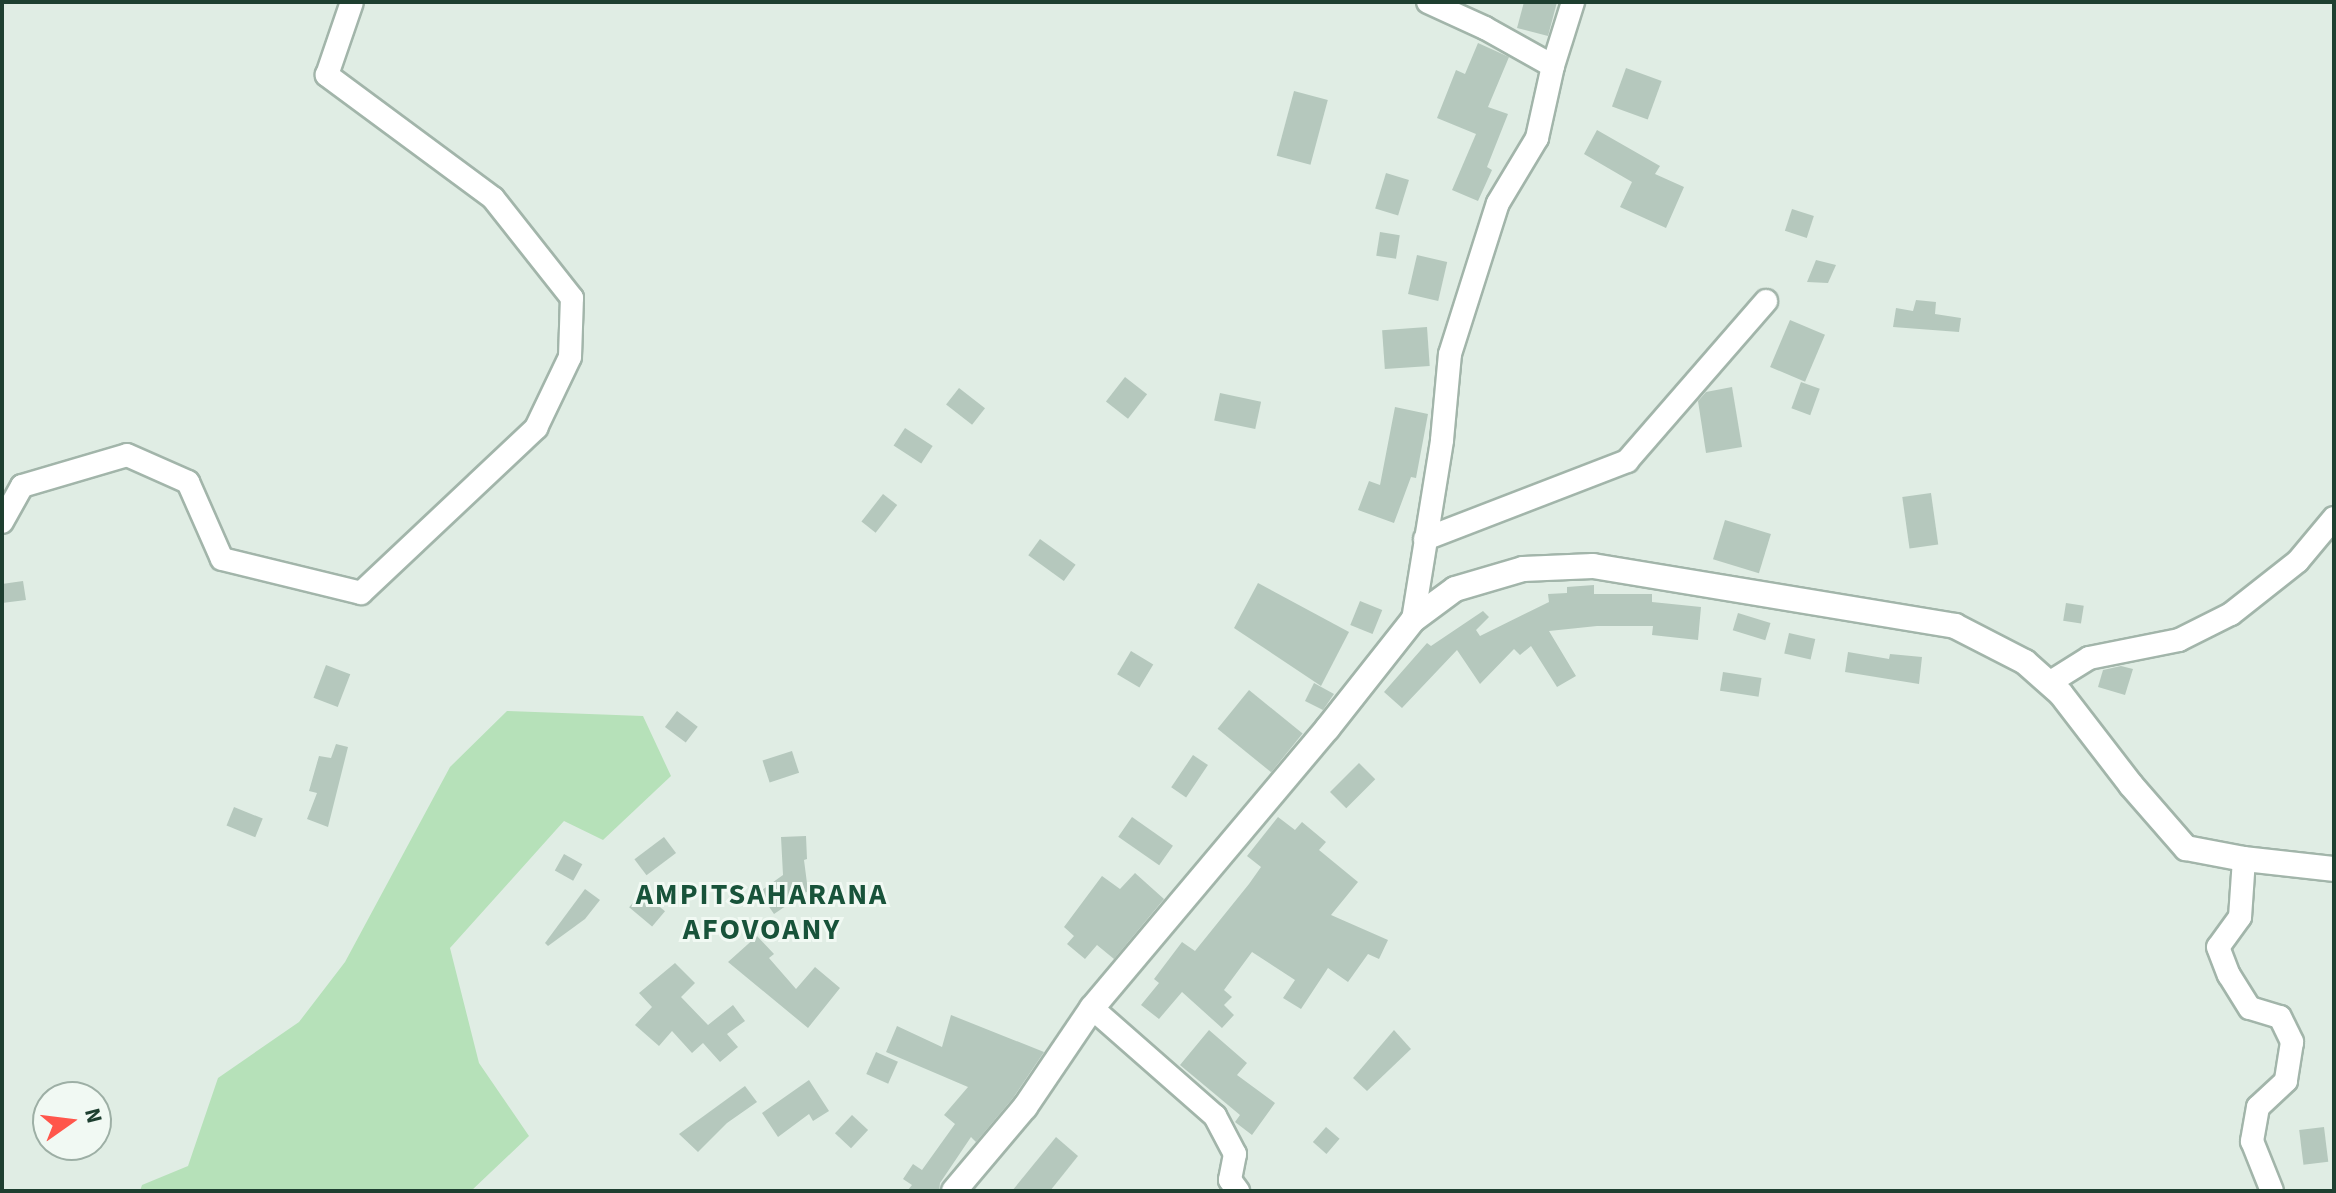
<!DOCTYPE html>
<html>
<head>
<meta charset="utf-8">
<style>
  body { margin:0 }
  #map { position:relative; width:2336px; height:1193px; overflow:hidden; background:#e0ede4; font-family:"Source Sans 3",sans-serif }
  div>[style] { position:absolute }
  [style*='--x'] { left:calc(var(--x)*1px); top:calc(var(--y)*1px); width:calc(var(--w)*1px); rotate:calc(var(--a)*1deg) }
  .green>* { inset:0; background:#b6e1b9 }
  .building>* { inset:0; background:#b5c8bd; transform-origin:0 0 }
  .roads { filter:drop-shadow(2px 0 #a2b5aa) drop-shadow(-2px 0 #a2b5aa) drop-shadow(0 2px #a2b5aa) drop-shadow(0 -2px #a2b5aa) }
  .street>* { height:22px; margin:-11px; padding:0 11px; transform-origin:11px; border-radius:11px; background:#fff }
  .secondary>* { height:24px; margin:-12px; padding:0 12px; transform-origin:12px; border-radius:12px; background:#fff }
  span { translate:-50% -50%; white-space:nowrap; text-align:center; line-height:1.15; -webkit-text-stroke:6px #f1f9f3; paint-order:stroke }
  .district-label { font-size:30px; color:#18533a; font-weight:700; letter-spacing:2px }
  .frame { position:absolute; inset:0; border:4px solid #1e3f30; pointer-events:none }
  .north { position:absolute; left:32px; top:1081px; width:80px; height:80px; box-sizing:border-box; background:#f1f9f3; border:2px solid #9dafa5; border-radius:50%; rotate:76deg; font-size:22px; font-weight:700; line-height:32px; text-align:center; color:#1e3f30 }
  .north::after { content:''; display:block; margin:auto; width:28px; height:36px; background:#ff564b; clip-path:polygon(50% 0,100% 100%,50% 72%,0 100%) }
</style>
</head>
<body>
<div id="map">
  <div class="green">
    <div style="clip-path:polygon(507px 711px,643px 716px,671px 776px,603px 840px,564px 821px,450px 948px,479px 1063px,529px 1136px,471px 1191px,140px 1191px,142px 1185px,188px 1166px,218px 1078px,299px 1022px,345px 962px,450px 767px)"></div>
  </div>
  <div class="building">
    <div style="clip-path:polygon(1524px 2px,1557px 2px,1548px 36px,1517px 28px)"></div>
    <div style="clip-path:polygon(1478px 43px,1509px 57px,1488px 107px,1508px 114px,1487px 167px,1492px 170px,1478px 201px,1452px 190px,1476px 134px,1437px 118px,1456px 70px,1465px 74px)"></div>
    <div style="left:1626px;top:68px;width:38px;height:41px;rotate:20deg"></div>
    <div style="left:1294px;top:91px;width:35px;height:67px;rotate:15deg"></div>
    <div style="clip-path:polygon(1597px 130px,1660px 166px,1655px 174px,1684px 187px,1666px 228px,1620px 207px,1632px 182px,1584px 154px)"></div>
    <div style="left:1386px;top:173px;width:24px;height:37px;rotate:17deg"></div>
    <div style="left:1792px;top:209px;width:23px;height:23px;rotate:18deg"></div>
    <div style="left:1380px;top:232px;width:20px;height:24px;rotate:9deg"></div>
    <div style="left:1417px;top:255px;width:31px;height:40px;rotate:13deg"></div>
    <div style="clip-path:polygon(1816px 260px,1836px 265px,1828px 283px,1807px 282px)"></div>
    <div style="clip-path:polygon(1916px 300px,1936px 302px,1935px 314px,1961px 318px,1959px 332px,1893px 327px,1896px 308px,1913px 311px)"></div>
    <div style="left:1790px;top:320px;width:38px;height:51px;rotate:23deg"></div>
    <div style="left:1427px;top:327px;width:39px;height:45px;rotate:86deg"></div>
    <div style="left:1125px;top:377px;width:28px;height:31px;rotate:38deg"></div>
    <div style="left:1801px;top:382px;width:20px;height:28px;rotate:20deg"></div>
    <div style="clip-path:polygon(1732px 387px,1742px 447px,1706px 453px,1698px 401px,1706px 392px)"></div>
    <div style="left:959px;top:388px;width:33px;height:21px;rotate:38deg"></div>
    <div style="left:1220px;top:393px;width:42px;height:28px;rotate:12deg"></div>
    <div style="clip-path:polygon(1395px 407px,1428px 414px,1416px 478px,1411px 477px,1394px 523px,1358px 510px,1369px 481px,1380px 485px)"></div>
    <div style="left:905px;top:428px;width:33px;height:21px;rotate:33deg"></div>
    <div style="left:1931px;top:493px;width:52px;height:29px;rotate:82deg"></div>
    <div style="left:883px;top:494px;width:18px;height:35px;rotate:38deg"></div>
    <div style="left:1725px;top:520px;width:48px;height:41px;rotate:17deg"></div>
    <div style="left:1040px;top:539px;width:44px;height:20px;rotate:36deg"></div>
    <div style="clip-path:polygon(23px 581px,26px 600px,2px 603px,2px 584px)"></div>
    <div style="clip-path:polygon(1258px 583px,1349px 632px,1321px 686px,1234px 628px)"></div>
    <div style="clip-path:polygon(1594px 585px,1594px 594px,1652px 594px,1652px 602px,1701px 607px,1698px 640px,1652px 635px,1653px 626px,1597px 626px,1549px 631px,1576px 676px,1557px 687px,1531px 646px,1520px 655px,1514px 649px,1480px 684px,1457px 650px,1402px 708px,1384px 692px,1427px 643px,1431px 646px,1483px 611px,1489px 617px,1476px 630px,1480px 636px,1549px 602px,1548px 594px,1567px 593px,1567px 587px)"></div>
    <div style="left:1360px;top:601px;width:24px;height:26px;rotate:22deg"></div>
    <div style="left:2066px;top:603px;width:18px;height:18px;rotate:9deg"></div>
    <div style="left:1738px;top:613px;width:34px;height:18px;rotate:17deg"></div>
    <div style="left:1789px;top:633px;width:27px;height:21px;rotate:13deg"></div>
    <div style="left:1131px;top:651px;width:26px;height:27px;rotate:31deg"></div>
    <div style="clip-path:polygon(1848px 652px,1889px 659px,1890px 654px,1922px 657px,1919px 684px,1845px 672px)"></div>
    <div style="left:326px;top:665px;width:26px;height:35px;rotate:21deg"></div>
    <div style="clip-path:polygon(2121px 666px,2133px 669px,2125px 695px,2098px 687px,2103px 670px)"></div>
    <div style="left:1723px;top:672px;width:39px;height:19px;rotate:9deg"></div>
    <div style="clip-path:polygon(1314px 683px,1334px 694px,1323px 710px,1305px 701px)"></div>
    <div style="left:1249px;top:690px;width:69px;height:50px;rotate:39deg"></div>
    <div style="left:677px;top:711px;width:26px;height:20px;rotate:37deg"></div>
    <div style="clip-path:polygon(336px 744px,348px 747px,328px 827px,307px 819px,317px 793px,309px 791px,319px 756px,331px 758px)"></div>
    <div style="left:792px;top:751px;width:23px;height:31px;rotate:72deg"></div>
    <div style="left:1193px;top:755px;width:18px;height:39px;rotate:34deg"></div>
    <div style="left:1359px;top:763px;width:23px;height:41px;rotate:45deg"></div>
    <div style="left:234px;top:807px;width:31px;height:20px;rotate:22deg"></div>
    <div style="left:1132px;top:817px;width:50px;height:24px;rotate:35deg"></div>
    <div style="clip-path:polygon(1278px 817px,1295px 830px,1302px 822px,1326px 842px,1319px 850px,1358px 882px,1331px 915px,1388px 940px,1379px 959px,1368px 954px,1348px 982px,1328px 968px,1301px 1009px,1283px 998px,1295px 980px,1252px 952px,1224px 990px,1232px 997px,1224px 1005px,1234px 1015px,1222px 1028px,1182px 992px,1159px 1019px,1141px 1005px,1159px 983px,1154px 979px,1182px 942px,1195px 951px,1249px 884px,1261px 867px,1247px 856px)"></div>
    <div style="clip-path:polygon(806px 836px,807px 859px,804px 860px,808px 891px,774px 914px,759px 892px,783px 875px,781px 837px)"></div>
    <div style="left:664px;top:837px;width:20px;height:37px;rotate:53deg"></div>
    <div style="left:564px;top:854px;width:21px;height:19px;rotate:29deg"></div>
    <div style="clip-path:polygon(1135px 873px,1164px 899px,1114px 959px,1097px 945px,1085px 959px,1067px 944px,1074px 936px,1064px 927px,1102px 876px,1120px 889px)"></div>
    <div style="clip-path:polygon(585px 889px,600px 900px,585px 919px,548px 946px,545px 943px)"></div>
    <div style="left:642px;top:892px;width:30px;height:20px;rotate:40deg"></div>
    <div style="clip-path:polygon(757px 936px,774px 954px,769px 958px,796px 989px,815px 967px,840px 988px,808px 1028px,728px 962px)"></div>
    <div style="clip-path:polygon(675px 963px,695px 983px,681px 997px,708px 1025px,733px 1005px,745px 1021px,727px 1034px,738px 1047px,720px 1062px,703px 1043px,692px 1053px,672px 1031px,659px 1046px,635px 1025px,652px 1007px,639px 993px)"></div>
    <div style="clip-path:polygon(951px 1015px,1044px 1052px,1013px 1098px,976px 1142px,971px 1137px,940px 1183px,939px 1191px,907px 1191px,912px 1185px,903px 1179px,913px 1164px,922px 1170px,955px 1124px,944px 1115px,968px 1087px,886px 1052px,897px 1026px,942px 1047px)"></div>
    <div style="clip-path:polygon(1209px 1030px,1247px 1063px,1237px 1075px,1275px 1103px,1252px 1135px,1235px 1122px,1240px 1115px,1180px 1065px)"></div>
    <div style="clip-path:polygon(1394px 1030px,1411px 1049px,1367px 1091px,1353px 1078px)"></div>
    <div style="left:876px;top:1052px;width:24px;height:24px;rotate:24deg"></div>
    <div style="clip-path:polygon(809px 1080px,829px 1111px,813px 1121px,809px 1114px,778px 1137px,762px 1113px)"></div>
    <div style="clip-path:polygon(745px 1086px,757px 1102px,727px 1123px,698px 1152px,679px 1134px)"></div>
    <div style="left:852px;top:1115px;width:22px;height:25px;rotate:43deg"></div>
    <div style="left:1326px;top:1127px;width:18px;height:20px;rotate:41deg"></div>
    <div style="left:2324px;top:1127px;width:35px;height:25px;rotate:83deg"></div>
    <div style="clip-path:polygon(1056px 1137px,1078px 1156px,1050px 1191px,1012px 1191px)"></div>
  </div>
  <div class="roads">
    <div class="street">
      <div style="--x:1428;--y:2;--w:63;--a:24.5"></div>
      <div style="--x:1485;--y:28;--w:78;--a:29.2"></div>
      <div style="--x:2;--y:522;--w:41;--a:-60.9"></div>
      <div style="--x:22;--y:486;--w:109;--a:-16.4"></div>
      <div style="--x:127;--y:455;--w:67;--a:23.9"></div>
      <div style="--x:188;--y:482;--w:84;--a:66.2"></div>
      <div style="--x:222;--y:559;--w:143;--a:13.7"></div>
      <div style="--x:361;--y:593;--w:241;--a:-43.3"></div>
      <div style="--x:536;--y:428;--w:79;--a:-64.4"></div>
      <div style="--x:570;--y:357;--w:59;--a:-88.1"></div>
      <div style="--x:572;--y:298;--w:127;--a:-128.3"></div>
      <div style="--x:493;--y:198;--w:207;--a:-143.5"></div>
      <div style="--x:327;--y:75;--w:77;--a:-71.1"></div>
      <div style="--x:1425;--y:539;--w:217;--a:-21.1"></div>
      <div style="--x:1627;--y:461;--w:212;--a:-49"></div>
      <div style="--x:1413;--y:620;--w:182;--a:-80.8"></div>
      <div style="--x:1442;--y:440;--w:86;--a:-84.7"></div>
      <div style="--x:1450;--y:354;--w:158;--a:-72.4"></div>
      <div style="--x:1498;--y:203;--w:76;--a:-59"></div>
      <div style="--x:1537;--y:138;--w:74;--a:-77.5"></div>
      <div style="--x:1553;--y:66;--w:67;--a:-72.6"></div>
      <div style="--x:2049;--y:683;--w:47;--a:-32"></div>
      <div style="--x:2089;--y:658;--w:92;--a:-11.3"></div>
      <div style="--x:2179;--y:640;--w:58;--a:-26.6"></div>
      <div style="--x:2231;--y:614;--w:85;--a:-38.3"></div>
      <div style="--x:2298;--y:561;--w:56;--a:-50.1"></div>
      <div style="--x:2244;--y:859;--w:58;--a:93.9"></div>
      <div style="--x:2240;--y:917;--w:37;--a:126"></div>
      <div style="--x:2218;--y:947;--w:30;--a:69"></div>
      <div style="--x:2229;--y:975;--w:39;--a:58"></div>
      <div style="--x:2250;--y:1008;--w:31;--a:17"></div>
      <div style="--x:2280;--y:1017;--w:28;--a:64"></div>
      <div style="--x:2292;--y:1042;--w:39;--a:99"></div>
      <div style="--x:2286;--y:1081;--w:38;--a:137"></div>
      <div style="--x:2258;--y:1107;--w:35;--a:100"></div>
      <div style="--x:2252;--y:1141;--w:54;--a:68.2"></div>
      <div style="--x:1092;--y:1008;--w:164;--a:41.3"></div>
      <div style="--x:1215;--y:1116;--w:43;--a:62.2"></div>
      <div style="--x:1235;--y:1154;--w:26;--a:101"></div>
      <div style="--x:1230;--y:1180;--w:14;--a:54"></div>
    </div>
    <div class="secondary">
      <div style="--x:954;--y:1191;--w:110;--a:-49.8"></div>
      <div style="--x:1025;--y:1107;--w:120;--a:-55.9"></div>
      <div style="--x:1092;--y:1008;--w:365;--a:-49.9"></div>
      <div style="--x:1327;--y:729;--w:139;--a:-51.7"></div>
      <div style="--x:1413;--y:620;--w:52;--a:-36.4"></div>
      <div style="--x:1455;--y:589;--w:71;--a:-16.4"></div>
      <div style="--x:1523;--y:569;--w:70;--a:-2.5"></div>
      <div style="--x:1593;--y:566;--w:367;--a:9.4"></div>
      <div style="--x:1955;--y:626;--w:79;--a:27.2"></div>
      <div style="--x:2025;--y:662;--w:48;--a:41.6"></div>
      <div style="--x:2061;--y:694;--w:115;--a:52.4"></div>
      <div style="--x:2131;--y:785;--w:84;--a:48.9"></div>
      <div style="--x:2186;--y:848;--w:59;--a:10.7"></div>
      <div style="--x:2244;--y:859;--w:91;--a:6.3"></div>
    </div>
  </div>
  <div class="district-label">
    <span style="left:762px;top:912px">AMPITSAHARANA<br>AFOVOANY</span>
  </div>
  <div class="frame"></div>
  <div class="north">N</div>
</div>
</body>
</html>
